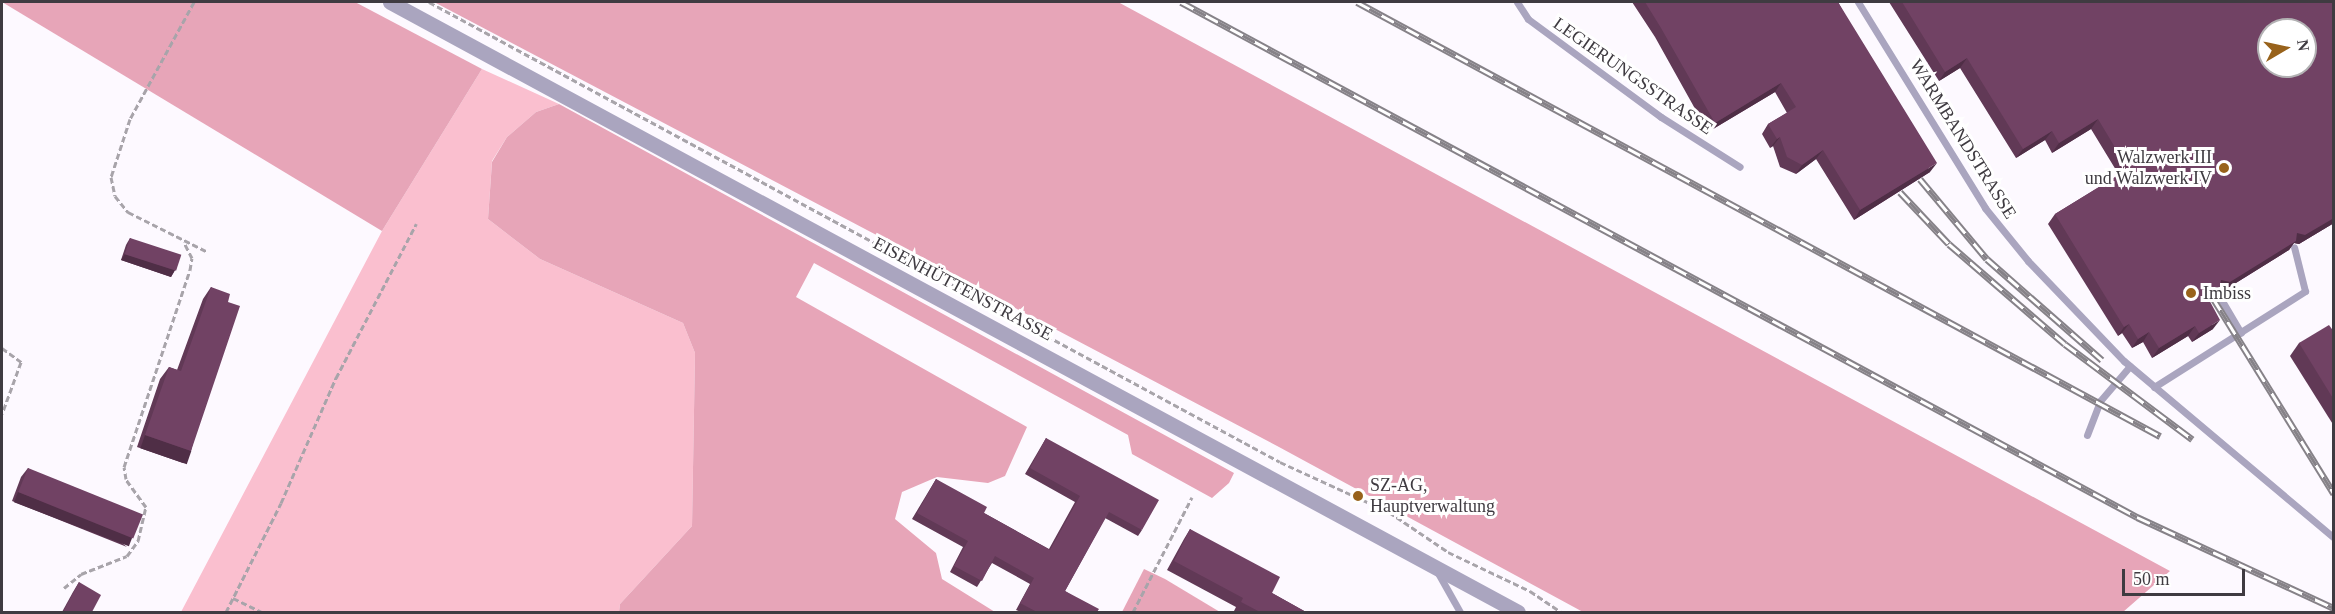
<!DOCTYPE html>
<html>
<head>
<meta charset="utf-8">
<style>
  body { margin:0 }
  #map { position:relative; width:2335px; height:614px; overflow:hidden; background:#fdf9ff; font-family:"Times New Roman",serif }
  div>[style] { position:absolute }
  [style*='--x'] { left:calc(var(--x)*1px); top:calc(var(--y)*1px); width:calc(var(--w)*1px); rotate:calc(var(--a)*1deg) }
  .green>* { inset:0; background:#fabfcf }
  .forest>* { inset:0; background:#e7a5b8 }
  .path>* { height:3px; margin-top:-1.5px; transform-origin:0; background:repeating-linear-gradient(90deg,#a8a4aa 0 6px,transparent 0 9px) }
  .service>* { height:7px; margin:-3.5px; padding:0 3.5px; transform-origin:3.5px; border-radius:3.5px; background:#aaa5bf }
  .tertiary>* { height:15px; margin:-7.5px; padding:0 7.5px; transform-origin:7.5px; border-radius:7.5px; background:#aaa5bf }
  .rail>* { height:7px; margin-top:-3.5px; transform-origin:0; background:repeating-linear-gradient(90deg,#fff 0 14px,#868288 0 28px); box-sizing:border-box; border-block:2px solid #868288 }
  .wall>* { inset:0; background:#613956 }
  .shaded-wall>* { inset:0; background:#4f2e46; transform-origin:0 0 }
  .building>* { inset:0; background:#714264; transform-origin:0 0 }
  .dots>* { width:16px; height:16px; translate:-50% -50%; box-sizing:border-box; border:3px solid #fff; border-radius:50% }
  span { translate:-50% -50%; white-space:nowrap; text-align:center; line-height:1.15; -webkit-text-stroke:6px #fff; paint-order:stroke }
  .street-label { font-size:18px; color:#3f3b41 }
  .poi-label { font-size:18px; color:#3f3b41 }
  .right { translate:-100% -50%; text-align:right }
  .left { translate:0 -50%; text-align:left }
  .frame { position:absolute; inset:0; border:3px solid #3f3b41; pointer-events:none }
  .north { position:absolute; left:2257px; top:18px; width:60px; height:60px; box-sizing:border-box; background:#fff; border:2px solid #b2b1b3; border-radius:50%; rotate:81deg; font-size:16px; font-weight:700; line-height:24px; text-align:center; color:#3f3b41 }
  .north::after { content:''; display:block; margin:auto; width:21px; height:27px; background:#98621b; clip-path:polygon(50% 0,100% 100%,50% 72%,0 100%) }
  .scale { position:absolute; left:2122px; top:569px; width:123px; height:27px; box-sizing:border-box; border:3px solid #3f3b41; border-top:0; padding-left:8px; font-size:18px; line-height:21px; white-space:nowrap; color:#3f3b41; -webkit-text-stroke:4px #fff; paint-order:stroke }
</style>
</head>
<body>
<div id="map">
  <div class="green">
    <div style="clip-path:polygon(482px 69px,559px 104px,536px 112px,507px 137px,492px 161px,488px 219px,540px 259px,683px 323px,695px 353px,692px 526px,620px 604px,619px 612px,181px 612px,382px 231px)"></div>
  </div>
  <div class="forest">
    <div style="clip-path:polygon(2px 2px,355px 2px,482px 69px,382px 231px)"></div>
    <div style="clip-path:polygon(434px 2px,1118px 2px,2170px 571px,2123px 612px,1583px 612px,1279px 447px)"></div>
    <div style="clip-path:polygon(559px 104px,1234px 473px,1229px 483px,1212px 498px,1132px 454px,1128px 435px,814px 263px,796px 297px,1027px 427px,1005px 476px,988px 483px,937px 477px,902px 492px,895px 519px,936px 553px,942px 579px,995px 612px,619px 612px,620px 604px,692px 526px,695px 353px,683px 323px,540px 259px,488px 219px,492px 162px,507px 137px,536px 112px)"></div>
    <div style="clip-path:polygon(1144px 569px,1165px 579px,1220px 612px,1122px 612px)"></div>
  </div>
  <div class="path">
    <div style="--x:194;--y:2;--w:133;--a:118.7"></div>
    <div style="--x:130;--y:119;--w:61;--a:108.1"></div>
    <div style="--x:111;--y:177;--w:19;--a:78"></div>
    <div style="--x:115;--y:196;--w:21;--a:51"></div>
    <div style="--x:128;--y:212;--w:89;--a:26.6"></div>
    <div style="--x:429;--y:2;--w:967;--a:28.39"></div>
    <div style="--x:1280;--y:462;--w:120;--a:24.6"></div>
    <div style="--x:1389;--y:512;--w:71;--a:34.1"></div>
    <div style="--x:1448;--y:552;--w:91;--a:25.4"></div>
    <div style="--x:1530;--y:591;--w:37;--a:34"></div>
    <div style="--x:2;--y:348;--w:24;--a:36"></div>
    <div style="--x:21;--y:362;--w:55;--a:110.1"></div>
    <div style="--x:64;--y:588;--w:22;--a:-39"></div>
    <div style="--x:81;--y:574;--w:49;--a:-21.4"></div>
    <div style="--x:127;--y:556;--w:19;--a:-54"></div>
    <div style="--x:138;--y:541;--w:35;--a:-77"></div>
    <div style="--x:146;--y:507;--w:34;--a:-126"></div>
    <div style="--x:126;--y:479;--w:12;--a:-99"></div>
    <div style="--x:124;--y:467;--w:208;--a:-71.5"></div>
    <div style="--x:190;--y:270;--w:12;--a:-81"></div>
    <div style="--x:192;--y:258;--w:18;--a:-117"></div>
    <div style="--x:233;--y:598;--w:32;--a:26"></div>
    <div style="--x:226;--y:612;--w:122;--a:-63.2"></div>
    <div style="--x:281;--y:503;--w:137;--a:-66.3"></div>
    <div style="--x:336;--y:378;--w:174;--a:-62.5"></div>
    <div style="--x:1133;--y:612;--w:129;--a:-62.8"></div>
  </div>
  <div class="service">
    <div style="--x:1517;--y:2;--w:20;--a:57"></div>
    <div style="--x:1528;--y:19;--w:165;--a:36.4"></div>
    <div style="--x:1661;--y:117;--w:93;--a:32.3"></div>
    <div style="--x:1858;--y:2;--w:242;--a:58.3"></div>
    <div style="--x:1985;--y:208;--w:68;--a:50.9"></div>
    <div style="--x:2028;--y:261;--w:139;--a:46.2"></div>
    <div style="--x:2124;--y:361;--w:275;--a:40.1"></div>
    <div style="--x:2218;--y:294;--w:45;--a:59.5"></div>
    <div style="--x:2154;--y:387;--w:179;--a:-32.4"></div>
    <div style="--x:2305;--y:291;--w:45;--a:-104"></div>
    <div style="--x:2087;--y:435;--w:36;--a:-69"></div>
    <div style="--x:2100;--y:401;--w:46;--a:-49.4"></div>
    <div style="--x:1438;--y:573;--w:45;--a:60.6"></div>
  </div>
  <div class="tertiary">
    <div style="--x:390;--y:2;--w:1282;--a:28.4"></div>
  </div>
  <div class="rail">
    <div style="--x:1181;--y:2;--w:1086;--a:28.31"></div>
    <div style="--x:2137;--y:517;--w:217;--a:24.8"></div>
    <div style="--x:1357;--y:2;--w:913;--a:28.39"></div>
    <div style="--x:1920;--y:179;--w:104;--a:50.1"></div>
    <div style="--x:1987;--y:259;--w:153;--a:41.3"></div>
    <div style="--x:1900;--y:192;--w:71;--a:46.7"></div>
    <div style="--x:1949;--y:244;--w:153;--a:40.8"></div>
    <div style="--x:2065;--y:344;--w:159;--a:36.8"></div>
    <div style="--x:2213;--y:298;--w:230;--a:58.3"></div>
  </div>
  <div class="wall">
    <div style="clip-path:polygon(1632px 2px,1838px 2px,1930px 172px,1854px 220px,1816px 159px,1796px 174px,1780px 167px,1773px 146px,1770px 148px,1762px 134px,1768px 124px,1787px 113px,1775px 92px,1708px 132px,1655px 37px)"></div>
    <div style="clip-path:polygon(1889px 2px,2334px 2px,2334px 223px,2299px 244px,2294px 243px,2289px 250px,2223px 291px,2218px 290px,2213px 297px,2209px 300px,2213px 329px,2192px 342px,2188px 336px,2152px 358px,2143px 342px,2132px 348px,2122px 333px,2118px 336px,2048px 224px,2055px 214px,2119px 175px,2091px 129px,2052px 153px,2045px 140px,2016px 158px,1960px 68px,1939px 81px)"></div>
    <div style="clip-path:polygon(130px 238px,175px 270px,171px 277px,121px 260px,126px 245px)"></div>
    <div style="clip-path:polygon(211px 287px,228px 302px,191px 451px,183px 463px,137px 447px,160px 379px,169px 367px,177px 370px,203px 299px)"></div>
    <div style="clip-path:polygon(2334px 332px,2334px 426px,2290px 356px,2299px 343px)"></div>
    <div style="clip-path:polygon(1046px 438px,1142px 530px,1138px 536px,1105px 518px,1065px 591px,1097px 612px,1021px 612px,1016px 610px,1030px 584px,992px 563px,977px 587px,950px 572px,963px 547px,912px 519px,936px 479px,984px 513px,1049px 549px,1075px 502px,1025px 474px)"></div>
    <div style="clip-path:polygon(28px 468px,127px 547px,12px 501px,21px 477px)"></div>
    <div style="clip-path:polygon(1190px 529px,1272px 593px,1306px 612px,1237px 612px,1234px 611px,1236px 607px,1167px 570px,1184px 539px)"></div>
    <div style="clip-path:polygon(79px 582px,92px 612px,62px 612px,73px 592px)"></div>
  </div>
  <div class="shaded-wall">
    <div style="clip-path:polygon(1967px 58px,1960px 68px,1939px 81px,1945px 72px)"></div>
    <div style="clip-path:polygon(1781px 83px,1775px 92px,1708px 132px,1715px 123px)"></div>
    <div style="clip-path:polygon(2098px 119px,2091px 129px,2052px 153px,2059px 143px)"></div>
    <div style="clip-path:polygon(2052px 131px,2045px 140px,2016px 158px,2023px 149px)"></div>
    <div style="clip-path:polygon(1780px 137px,1773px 146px,1770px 148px,1777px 139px)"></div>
    <div style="clip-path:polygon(1823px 150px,1816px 159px,1796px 174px,1802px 165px)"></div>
    <div style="clip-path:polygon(1937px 163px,1930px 172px,1854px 220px,1860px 210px)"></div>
    <div style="clip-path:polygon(2334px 218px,2334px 223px,2299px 244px,2294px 243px,2289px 250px,2223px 291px,2218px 290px,2213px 297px,2200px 305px,2207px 296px,2221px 280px,2297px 233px)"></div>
    <div style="clip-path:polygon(125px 254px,175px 270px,171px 277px,121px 260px)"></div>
    <div style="clip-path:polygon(2220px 320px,2213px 329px,2192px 342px,2199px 333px)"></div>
    <div style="clip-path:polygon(2129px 324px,2122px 333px,2118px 336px,2124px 327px)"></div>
    <div style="clip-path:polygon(2195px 326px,2188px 336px,2152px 358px,2159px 348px)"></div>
    <div style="clip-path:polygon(2149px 332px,2143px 342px,2132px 348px,2138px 339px)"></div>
    <div style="left:145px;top:435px;width:49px;height:14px;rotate:19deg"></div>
    <div style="left:18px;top:492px;width:123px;height:11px;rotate:21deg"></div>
  </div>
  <div class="building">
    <div style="clip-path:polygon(1645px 2px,1838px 2px,1937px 163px,1860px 210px,1823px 150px,1802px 165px,1787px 157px,1780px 137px,1777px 139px,1768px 124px,1796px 107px,1781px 83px,1715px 123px,1661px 28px)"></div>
    <div style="clip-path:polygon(evenodd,1902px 2px,2334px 2px,2334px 218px,2305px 235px,2297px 233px,2296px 241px,2230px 282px,2221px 280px,2220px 288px,2207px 296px,2220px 320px,2199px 333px,2195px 326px,2159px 348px,2149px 332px,2138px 339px,2129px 324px,2124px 327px,2055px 214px,2128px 169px,2098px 119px,2059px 143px,2052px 131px,2023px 149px,1967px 58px,1945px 72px,1902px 2px,2269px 30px,2305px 30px,2305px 66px,2269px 66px,2269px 30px)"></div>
    <div style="left:130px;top:238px;width:54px;height:17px;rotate:18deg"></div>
    <div style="clip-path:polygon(211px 287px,230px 294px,228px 302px,240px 306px,191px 451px,145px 435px,169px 367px,181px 371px)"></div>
    <div style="clip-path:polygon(2329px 325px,2334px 332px,2334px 400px,2299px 343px)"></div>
    <div style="clip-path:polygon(1046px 438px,1159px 500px,1142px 530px,1109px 512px,1065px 591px,1099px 609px,1097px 612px,1037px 612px,1020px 603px,1034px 578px,995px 556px,982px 581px,954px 566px,968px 541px,917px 513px,936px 479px,987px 507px,984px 513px,1050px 550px,1080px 496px,1030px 468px)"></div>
    <div style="left:28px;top:468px;width:124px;height:26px;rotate:22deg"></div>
    <div style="clip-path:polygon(1190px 529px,1280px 577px,1272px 593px,1306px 612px,1260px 612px,1241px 602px,1243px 598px,1174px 561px)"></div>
    <div style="clip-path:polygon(79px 582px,101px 595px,92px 612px,63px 612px)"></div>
  </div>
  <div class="dots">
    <div style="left:2224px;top:168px;background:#98621b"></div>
    <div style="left:2191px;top:293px;background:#98621b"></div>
    <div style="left:1358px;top:496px;background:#98621b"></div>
  </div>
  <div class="street-label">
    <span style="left:1633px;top:76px;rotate:35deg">LEGIERUNGSSTRASSE</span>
    <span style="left:1963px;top:139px;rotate:58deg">WARMBANDSTRASSE</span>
    <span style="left:963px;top:289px;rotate:28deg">EISENHÜTTENSTRASSE</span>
  </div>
  <div class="poi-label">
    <span class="right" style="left:2212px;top:168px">Walzwerk III<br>und Walzwerk IV</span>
    <span class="left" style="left:2203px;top:293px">Imbiss</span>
    <span class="left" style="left:1370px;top:496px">SZ-AG,<br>Hauptverwaltung</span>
  </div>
  <div class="frame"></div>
  <div class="north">N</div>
  <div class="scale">50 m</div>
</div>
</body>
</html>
